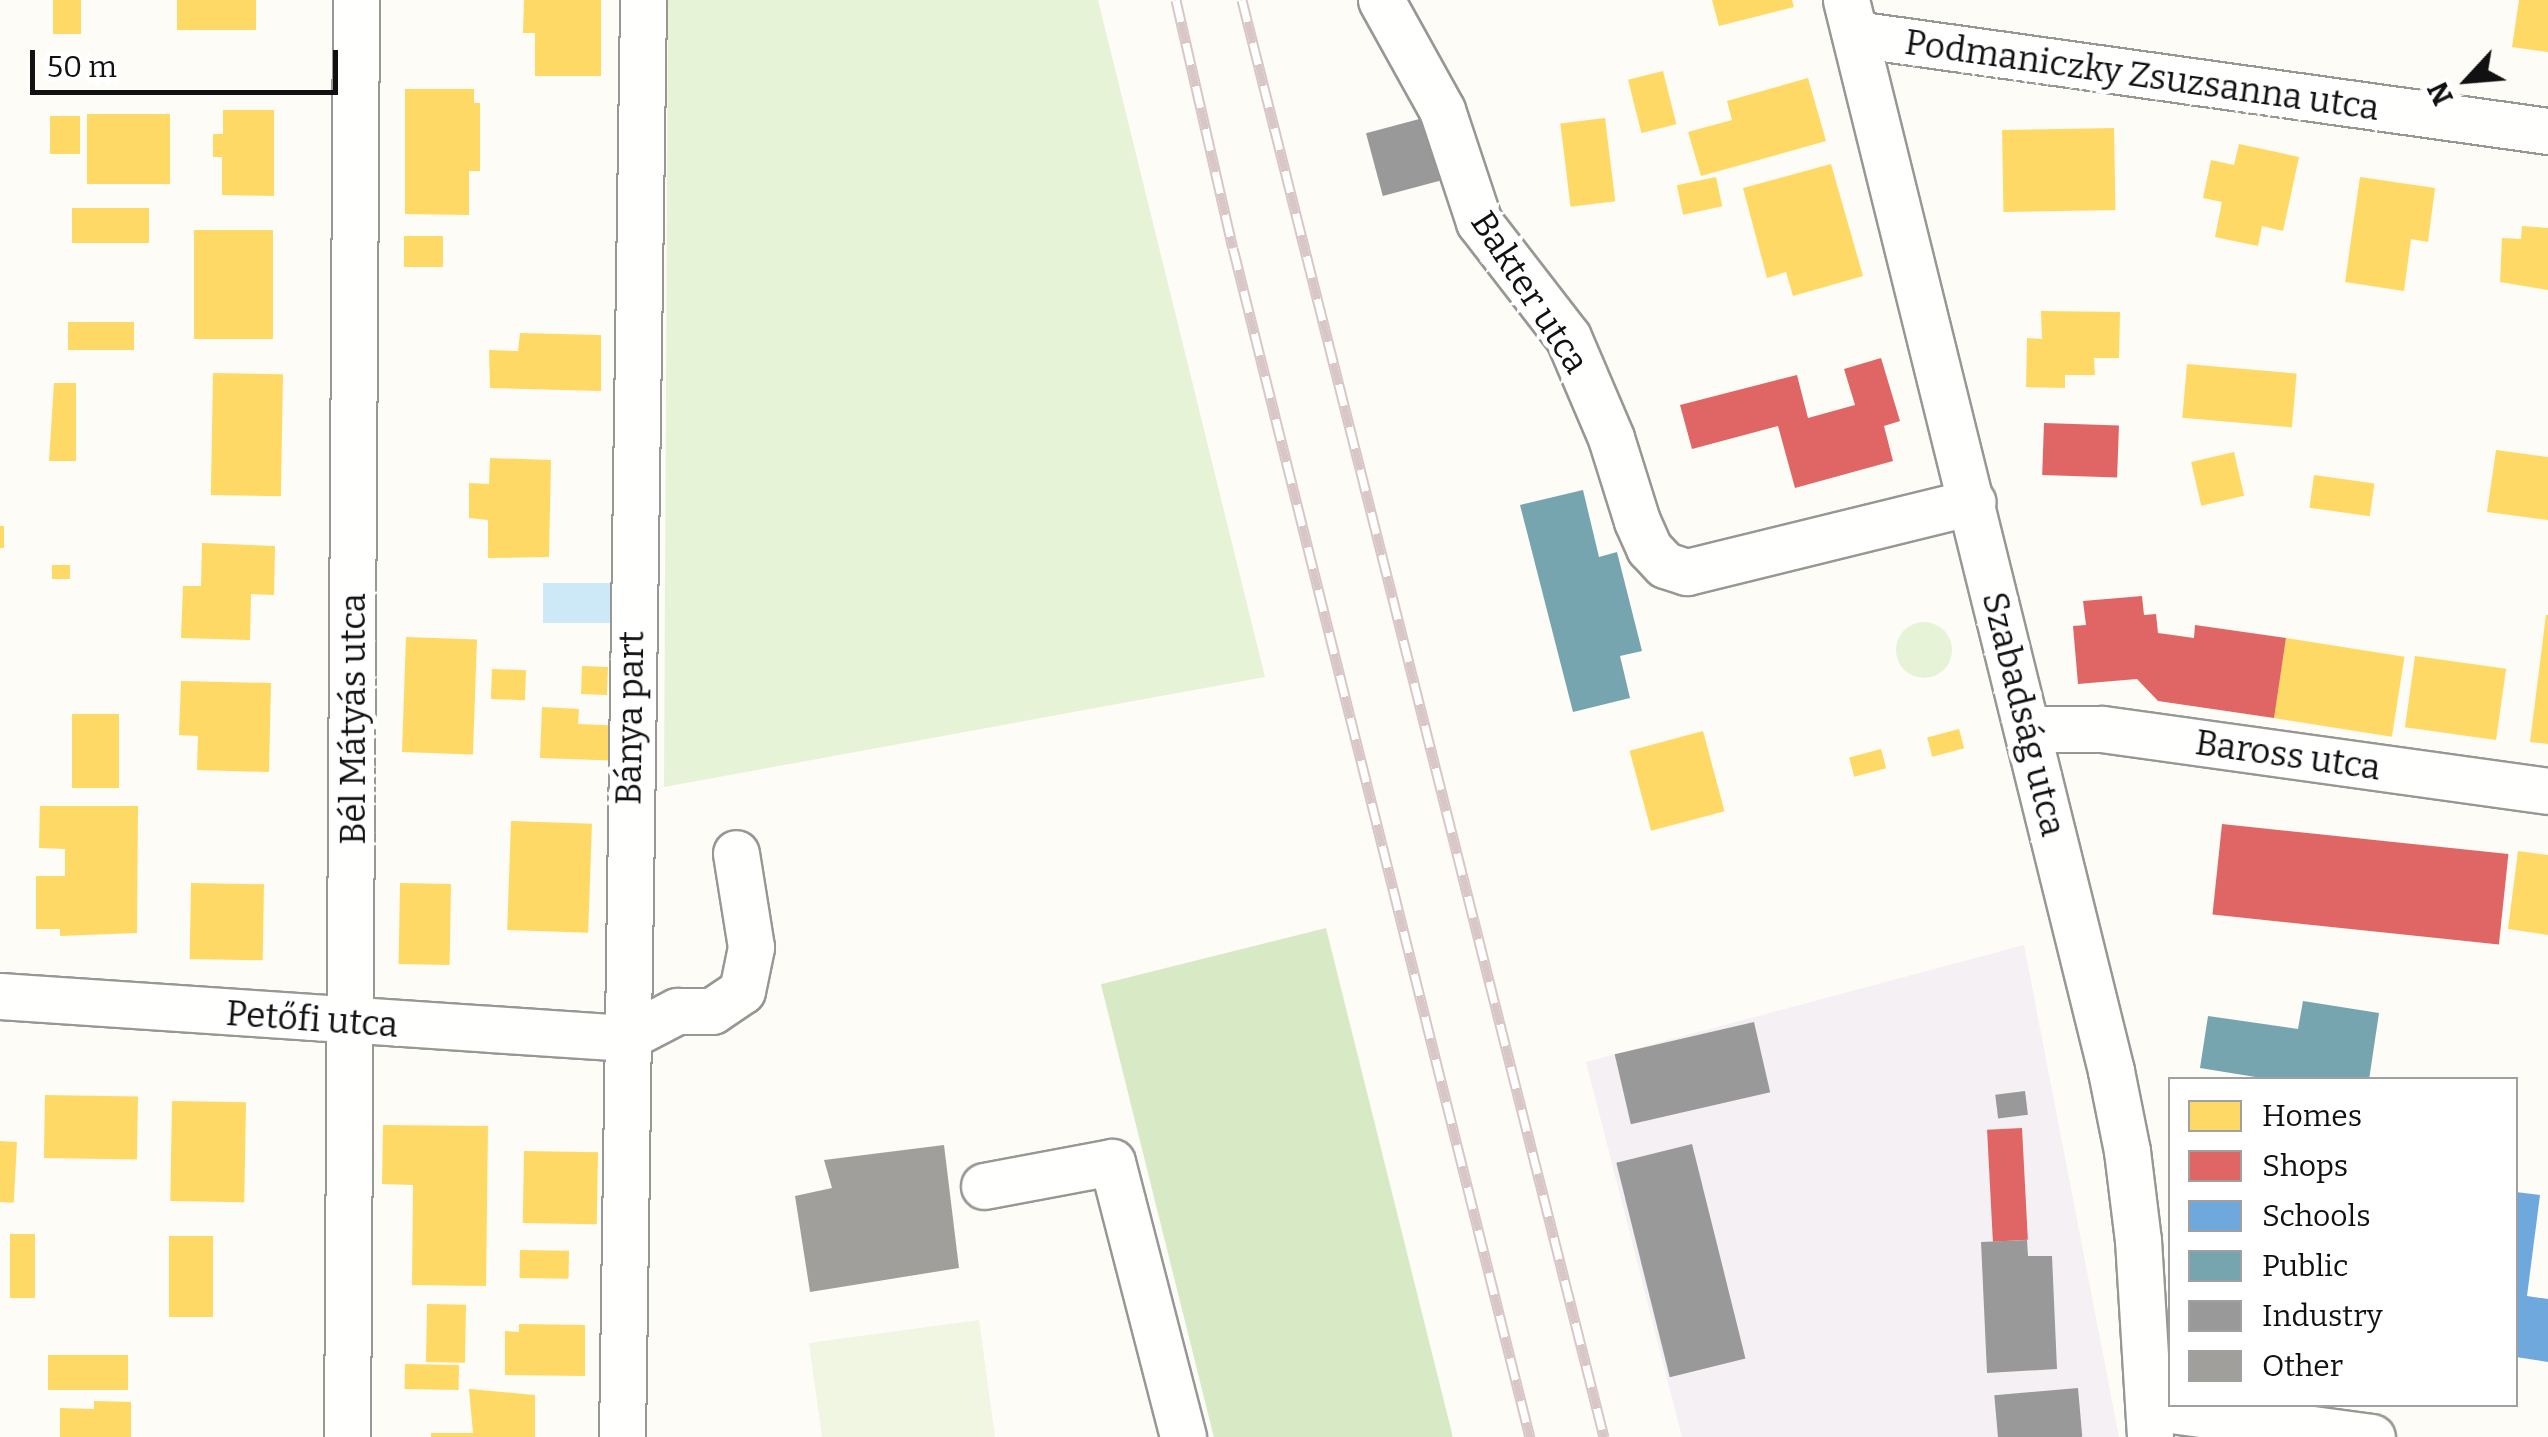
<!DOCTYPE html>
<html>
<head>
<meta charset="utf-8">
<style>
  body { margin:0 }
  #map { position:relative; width:2548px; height:1437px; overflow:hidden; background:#fdfcf7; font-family:Bitter,serif }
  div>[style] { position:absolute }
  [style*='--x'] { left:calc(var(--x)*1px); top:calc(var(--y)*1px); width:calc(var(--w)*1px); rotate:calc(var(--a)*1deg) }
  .industrial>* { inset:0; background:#f5f0f3 }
  .green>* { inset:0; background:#e7f3d7 }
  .round { border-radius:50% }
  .forest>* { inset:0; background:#d8eac5; transform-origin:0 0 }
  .pitch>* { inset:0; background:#f0f6e1 }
  .water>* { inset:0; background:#cde8f7; transform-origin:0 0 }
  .homes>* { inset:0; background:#ffd966; transform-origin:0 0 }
  .shops>* { inset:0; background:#e06666; transform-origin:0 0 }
  .schools>* { inset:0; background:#6fa8dc }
  .public>* { inset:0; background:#76a5af }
  .industry>* { inset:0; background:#999; transform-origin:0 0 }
  .building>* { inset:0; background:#a19f9c }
  .roads { filter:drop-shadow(2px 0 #979795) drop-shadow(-2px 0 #979795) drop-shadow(0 2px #979795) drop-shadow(0 -2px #979795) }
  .minor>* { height:45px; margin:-22.5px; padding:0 22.5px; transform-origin:22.5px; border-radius:22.5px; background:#fffffe }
  .rail>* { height:11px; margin-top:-5.5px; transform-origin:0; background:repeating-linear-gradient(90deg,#fff 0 22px,#d9c6c7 0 44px); box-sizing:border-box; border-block:2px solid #d9c6c7 }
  span { translate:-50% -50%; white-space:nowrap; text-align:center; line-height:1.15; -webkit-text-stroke:10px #fff; paint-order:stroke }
  .street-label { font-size:35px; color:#111 }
  .legend { position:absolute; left:2168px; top:1077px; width:350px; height:330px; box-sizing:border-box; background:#fff; border:2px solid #a0a0a0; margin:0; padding:12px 18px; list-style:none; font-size:30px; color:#111 }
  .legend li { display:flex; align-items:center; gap:20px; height:50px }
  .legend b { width:50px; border:2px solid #a0a0a0 }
  .north { position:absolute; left:2418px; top:30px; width:100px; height:100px; -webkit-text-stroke:8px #fff; paint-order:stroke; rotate:244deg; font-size:28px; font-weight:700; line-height:40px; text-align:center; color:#111 }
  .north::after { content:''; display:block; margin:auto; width:35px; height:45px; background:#111; clip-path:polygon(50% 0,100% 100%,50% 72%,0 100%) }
  .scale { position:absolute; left:30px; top:50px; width:308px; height:45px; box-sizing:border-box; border:5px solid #111; border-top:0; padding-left:12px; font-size:30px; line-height:35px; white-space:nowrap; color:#111; -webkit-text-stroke:8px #fff; paint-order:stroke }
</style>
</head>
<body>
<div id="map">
  <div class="industrial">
    <div style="clip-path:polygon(2024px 945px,2119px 1437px,1682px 1437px,1586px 1062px)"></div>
  </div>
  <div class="green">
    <div style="clip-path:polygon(668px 0,1098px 0,1265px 677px,664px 787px)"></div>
    <div class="round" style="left:1896px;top:622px;width:56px;height:56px"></div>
  </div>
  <div class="forest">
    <div style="left:1326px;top:928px;width:524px;height:232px;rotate:76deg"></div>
  </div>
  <div class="pitch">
    <div style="clip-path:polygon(979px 1320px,995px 1437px,822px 1437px,809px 1343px)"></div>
  </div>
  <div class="water">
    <div style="left:543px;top:583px;width:71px;height:40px"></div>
  </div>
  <div class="homes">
    <div style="left:53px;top:0;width:28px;height:34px"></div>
    <div style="left:177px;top:0;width:79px;height:30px"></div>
    <div style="clip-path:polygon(524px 0,601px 0,601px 76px,535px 76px,535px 33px,523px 33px)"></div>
    <div style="clip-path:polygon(1712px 0,1792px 0,1794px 7px,1719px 26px)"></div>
    <div style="clip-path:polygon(2519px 0,2548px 0,2548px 52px,2512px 47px)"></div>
    <div style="left:1663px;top:71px;width:55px;height:36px;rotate:76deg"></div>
    <div style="clip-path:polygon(1808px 78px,1826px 141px,1701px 176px,1688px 132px,1732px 120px,1727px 101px)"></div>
    <div style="clip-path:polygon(405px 89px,474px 89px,474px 103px,480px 103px,480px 171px,469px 171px,469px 215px,405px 214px)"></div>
    <div style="clip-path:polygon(223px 110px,274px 110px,274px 196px,222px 195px,222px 157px,213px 157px,213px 134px,223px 134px)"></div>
    <div style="left:87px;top:114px;width:83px;height:70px"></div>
    <div style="left:50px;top:116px;width:30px;height:38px"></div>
    <div style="left:1605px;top:118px;width:84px;height:45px;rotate:83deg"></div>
    <div style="left:2114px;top:128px;width:82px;height:112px;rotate:89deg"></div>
    <div style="clip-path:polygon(2239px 144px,2299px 157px,2283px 231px,2262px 226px,2258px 246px,2215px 237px,2222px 202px,2203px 198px,2211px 160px,2234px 165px)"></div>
    <div style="clip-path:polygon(1831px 164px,1863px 276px,1793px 296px,1786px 272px,1767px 278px,1743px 188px)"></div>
    <div style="left:1716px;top:177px;width:30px;height:40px;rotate:78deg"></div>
    <div style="clip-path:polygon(2360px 177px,2435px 188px,2428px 242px,2411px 239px,2404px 291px,2345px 282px)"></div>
    <div style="left:72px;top:208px;width:77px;height:35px"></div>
    <div style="clip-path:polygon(2522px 226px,2548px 228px,2548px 290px,2500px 282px,2502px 238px,2521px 239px)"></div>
    <div style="left:194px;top:230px;width:79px;height:109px"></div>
    <div style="left:404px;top:236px;width:39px;height:31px"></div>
    <div style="clip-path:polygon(2041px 311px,2120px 312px,2119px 358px,2094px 358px,2095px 375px,2065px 375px,2065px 388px,2026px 387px,2027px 338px,2042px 339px)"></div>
    <div style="left:68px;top:322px;width:66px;height:28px"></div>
    <div style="clip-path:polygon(520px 333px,601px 335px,601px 391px,490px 388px,489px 350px,518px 351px)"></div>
    <div style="left:2187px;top:364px;width:110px;height:54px;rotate:5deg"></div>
    <div style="left:213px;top:373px;width:70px;height:122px;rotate:1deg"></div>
    <div style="clip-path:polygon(54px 383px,76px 383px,76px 461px,49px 461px)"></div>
    <div style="clip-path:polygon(2496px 450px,2548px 457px,2548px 520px,2487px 512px)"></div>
    <div style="left:2234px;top:452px;width:45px;height:44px;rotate:77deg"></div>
    <div style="clip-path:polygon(490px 458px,551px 460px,549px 557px,488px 558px,488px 520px,469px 518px,469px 483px,489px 484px)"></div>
    <div style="left:2314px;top:475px;width:61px;height:33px;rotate:8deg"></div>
    <div style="left:0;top:526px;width:4px;height:22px"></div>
    <div style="clip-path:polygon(202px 543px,275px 546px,274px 595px,251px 594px,250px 640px,181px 638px,183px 586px,201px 586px)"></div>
    <div style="left:52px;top:565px;width:18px;height:14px"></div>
    <div style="clip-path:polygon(2546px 615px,2548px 615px,2548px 744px,2530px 742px)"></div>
    <div style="left:406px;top:637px;width:71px;height:115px;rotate:2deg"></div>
    <div style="left:2286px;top:638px;width:120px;height:81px;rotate:9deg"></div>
    <div style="left:2415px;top:656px;width:92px;height:72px;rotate:8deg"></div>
    <div style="left:582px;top:666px;width:26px;height:28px;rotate:2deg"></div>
    <div style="left:492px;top:669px;width:34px;height:30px;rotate:2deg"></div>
    <div style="clip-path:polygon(181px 681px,271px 683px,269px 772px,197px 770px,198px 736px,179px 735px)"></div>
    <div style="clip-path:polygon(542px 707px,579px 709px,578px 724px,626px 726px,625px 761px,540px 758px)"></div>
    <div style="left:72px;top:714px;width:47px;height:74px"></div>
    <div style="left:1959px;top:729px;width:20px;height:33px;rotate:75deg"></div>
    <div style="left:1703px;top:731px;width:83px;height:76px;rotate:75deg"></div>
    <div style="left:1881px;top:749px;width:20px;height:33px;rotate:75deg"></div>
    <div style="clip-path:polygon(40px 806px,138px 806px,137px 933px,60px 936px,60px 929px,36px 929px,36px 876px,65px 876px,65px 849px,39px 848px)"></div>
    <div style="left:511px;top:821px;width:81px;height:109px;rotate:2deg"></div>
    <div style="clip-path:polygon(2518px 851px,2548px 855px,2548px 935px,2508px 929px)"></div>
    <div style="left:191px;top:883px;width:73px;height:76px;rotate:1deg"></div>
    <div style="left:400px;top:883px;width:51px;height:81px;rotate:1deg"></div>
    <div style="left:45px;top:1095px;width:93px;height:63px;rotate:1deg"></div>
    <div style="left:172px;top:1101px;width:74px;height:100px;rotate:1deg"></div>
    <div style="clip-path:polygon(383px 1125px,488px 1126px,486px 1286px,412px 1285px,413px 1185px,382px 1184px)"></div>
    <div style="left:0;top:1141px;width:17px;height:61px;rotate:3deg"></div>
    <div style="left:524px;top:1151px;width:74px;height:72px;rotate:1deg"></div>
    <div style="left:10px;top:1234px;width:25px;height:64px"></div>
    <div style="left:169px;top:1236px;width:44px;height:81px"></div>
    <div style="left:520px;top:1250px;width:49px;height:28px;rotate:1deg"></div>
    <div style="left:427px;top:1304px;width:39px;height:58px;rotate:1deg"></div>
    <div style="clip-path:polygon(519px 1324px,585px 1325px,585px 1376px,505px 1375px,505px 1331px,519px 1332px)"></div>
    <div style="left:48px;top:1355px;width:80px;height:35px"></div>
    <div style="left:405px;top:1364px;width:54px;height:25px;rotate:1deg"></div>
    <div style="clip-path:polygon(469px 1389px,535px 1395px,535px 1437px,431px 1437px,431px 1433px,473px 1433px)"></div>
    <div style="clip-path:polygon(94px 1401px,131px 1402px,131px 1437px,60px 1437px,60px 1408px,94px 1409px)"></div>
  </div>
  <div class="shops">
    <div style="clip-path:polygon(1881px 358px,1900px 421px,1884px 426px,1893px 461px,1795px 488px,1778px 426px,1692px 449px,1680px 405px,1797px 375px,1808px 418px,1855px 405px,1844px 369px)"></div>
    <div style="left:2044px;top:423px;width:75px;height:52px;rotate:2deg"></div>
    <div style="clip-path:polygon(2142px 596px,2144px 615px,2156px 614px,2158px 633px,2194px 638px,2195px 625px,2286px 638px,2274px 718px,2158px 701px,2137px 679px,2078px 684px,2073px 626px,2086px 625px,2083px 601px)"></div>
    <div style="left:2222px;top:824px;width:288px;height:91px;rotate:6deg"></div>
    <div style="left:2022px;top:1128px;width:112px;height:35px;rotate:87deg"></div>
  </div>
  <div class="schools">
    <div style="clip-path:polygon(2516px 1192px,2540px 1195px,2527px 1296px,2548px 1299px,2548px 1362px,2516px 1357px)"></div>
  </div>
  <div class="public">
    <div style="clip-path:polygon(1583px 490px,1599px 557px,1617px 552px,1642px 651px,1620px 656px,1630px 698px,1573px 712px,1520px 505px)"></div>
    <div style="clip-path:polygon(2303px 1001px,2379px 1013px,2369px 1080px,2274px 1080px,2200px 1068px,2208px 1016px,2298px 1029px)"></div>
  </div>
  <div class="industry">
    <div style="left:1423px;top:118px;width:65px;height:59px;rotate:75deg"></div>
    <div style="left:1754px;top:1022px;width:72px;height:143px;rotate:77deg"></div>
    <div style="left:2025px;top:1091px;width:24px;height:30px;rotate:83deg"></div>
    <div style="left:1692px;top:1144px;width:221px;height:78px;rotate:76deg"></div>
    <div style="clip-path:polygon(2027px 1240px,2028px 1256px,2052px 1256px,2057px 1369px,1987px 1373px,1981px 1242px)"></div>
    <div style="left:2078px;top:1388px;width:49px;height:84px;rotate:85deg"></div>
  </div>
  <div class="building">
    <div style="clip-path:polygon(944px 1145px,959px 1268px,810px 1292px,795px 1196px,832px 1188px,824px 1160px)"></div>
  </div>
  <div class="roads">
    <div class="minor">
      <div style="--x:1381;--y:0;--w:126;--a:61"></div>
      <div style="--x:1442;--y:110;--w:118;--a:71.7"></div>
      <div style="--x:1479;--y:222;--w:145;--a:52.3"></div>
      <div style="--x:1568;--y:337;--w:110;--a:66.9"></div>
      <div style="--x:1611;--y:438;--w:87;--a:72.6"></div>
      <div style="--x:1637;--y:521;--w:30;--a:66"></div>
      <div style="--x:1649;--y:548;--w:23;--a:47"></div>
      <div style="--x:1665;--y:565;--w:23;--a:18"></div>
      <div style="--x:1687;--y:572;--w:294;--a:-13.8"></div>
      <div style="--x:1846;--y:0;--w:1103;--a:76.1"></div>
      <div style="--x:2111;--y:1071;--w:82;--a:78.7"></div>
      <div style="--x:2127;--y:1151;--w:90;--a:83"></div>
      <div style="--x:2138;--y:1240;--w:197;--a:86.5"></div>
      <div style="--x:1855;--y:34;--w:700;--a:7.97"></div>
      <div style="--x:2027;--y:729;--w:75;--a:0"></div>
      <div style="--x:2102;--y:729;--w:450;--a:7.9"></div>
      <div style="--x:0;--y:996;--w:626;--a:3.84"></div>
      <div style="--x:625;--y:1038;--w:59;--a:-27.4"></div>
      <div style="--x:677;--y:1011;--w:35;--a:0"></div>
      <div style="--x:712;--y:1011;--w:36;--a:-34"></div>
      <div style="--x:742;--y:991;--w:45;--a:-78.4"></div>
      <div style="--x:751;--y:947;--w:95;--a:-99.1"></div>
      <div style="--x:984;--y:1186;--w:130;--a:-10.6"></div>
      <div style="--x:1112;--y:1162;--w:284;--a:75.5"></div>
      <div style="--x:2149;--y:1407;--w:225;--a:7.7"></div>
      <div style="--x:347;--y:1437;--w:1437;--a:-89.64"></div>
      <div style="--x:622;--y:1437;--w:1437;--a:-89.16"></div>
    </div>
  </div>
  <div class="rail">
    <div style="--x:1176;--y:0;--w:254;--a:77.1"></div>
    <div style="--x:1233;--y:248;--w:1226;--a:75.98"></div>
    <div style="--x:1242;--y:0;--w:1482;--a:75.86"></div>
  </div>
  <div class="street-label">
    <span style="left:2142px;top:75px;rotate:8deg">Podmaniczky Zsuzsanna utca</span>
    <span style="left:1530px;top:292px;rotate:57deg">Bakter utca</span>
    <span style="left:2024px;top:714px;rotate:76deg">Szabadság utca</span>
    <span style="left:630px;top:718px;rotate:-89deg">Bánya part</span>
    <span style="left:353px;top:719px;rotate:-90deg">Bél Mátyás utca</span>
    <span style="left:2288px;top:755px;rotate:8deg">Baross utca</span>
    <span style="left:312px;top:1019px;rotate:4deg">Petőfi utca</span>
  </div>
  <ul class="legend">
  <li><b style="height:28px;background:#ffd966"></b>Homes</li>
  <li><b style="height:28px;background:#e06666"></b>Shops</li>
  <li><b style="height:28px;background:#6fa8dc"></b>Schools</li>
  <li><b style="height:28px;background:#76a5af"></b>Public</li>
  <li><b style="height:28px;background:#999"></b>Industry</li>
  <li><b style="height:28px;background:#a19f9c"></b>Other</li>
  </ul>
  <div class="north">N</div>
  <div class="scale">50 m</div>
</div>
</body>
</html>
